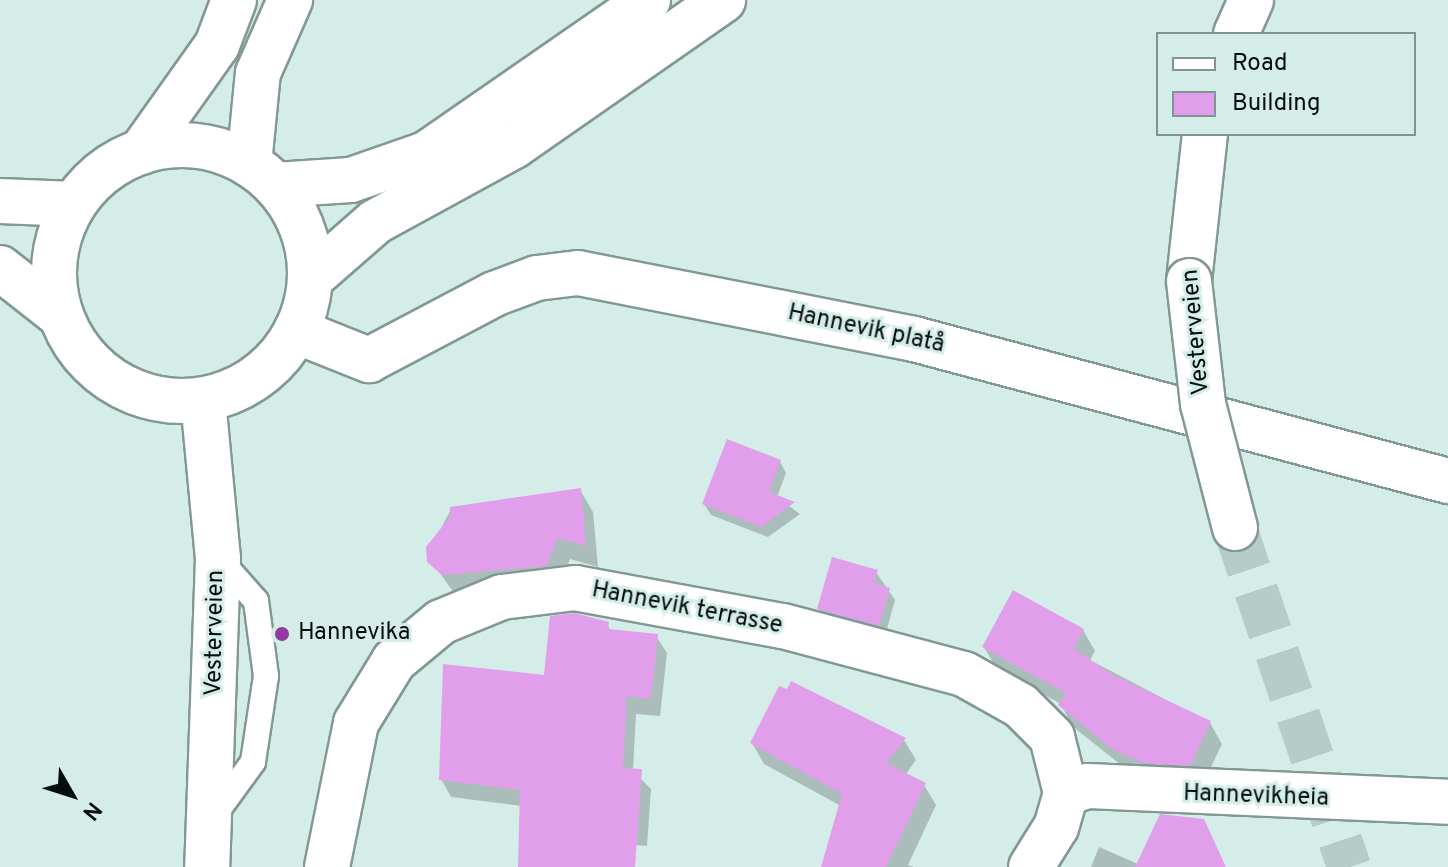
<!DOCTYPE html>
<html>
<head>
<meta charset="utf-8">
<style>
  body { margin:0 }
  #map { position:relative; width:1448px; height:867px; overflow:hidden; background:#d5ede9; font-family:Overpass,sans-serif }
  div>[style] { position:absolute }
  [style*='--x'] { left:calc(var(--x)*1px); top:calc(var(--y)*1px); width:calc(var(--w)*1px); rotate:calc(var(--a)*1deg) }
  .shadow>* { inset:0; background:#0003 }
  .building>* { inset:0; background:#e19feb }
  .highway-tunnel>* { height:44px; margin-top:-22px; transform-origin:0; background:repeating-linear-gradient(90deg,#b6ccc8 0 44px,transparent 0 66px) }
  .roads { filter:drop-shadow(2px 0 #829895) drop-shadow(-2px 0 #829895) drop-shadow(0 2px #829895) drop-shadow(0 -2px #829895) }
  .lane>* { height:24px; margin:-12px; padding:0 12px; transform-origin:12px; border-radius:12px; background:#fff }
  .street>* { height:44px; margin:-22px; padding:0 22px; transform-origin:22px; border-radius:22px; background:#fff }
  .secondary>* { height:44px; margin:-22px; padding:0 22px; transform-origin:22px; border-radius:22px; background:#fff }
  .secondary>.ring { margin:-22px; padding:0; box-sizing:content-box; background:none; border:44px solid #fff; border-radius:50% }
  .primary>* { height:44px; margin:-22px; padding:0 22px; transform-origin:22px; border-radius:22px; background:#fff }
  .highway>* { height:44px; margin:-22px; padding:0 22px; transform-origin:22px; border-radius:22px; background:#fff }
  .bridges { filter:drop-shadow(2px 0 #829895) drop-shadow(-2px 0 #829895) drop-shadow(0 2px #829895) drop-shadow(0 -2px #829895) }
  .highway-bridge>* { height:44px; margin:-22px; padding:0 22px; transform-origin:22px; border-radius:22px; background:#fff }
  .dots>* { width:22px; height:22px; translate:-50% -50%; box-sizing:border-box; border:4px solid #d5ede9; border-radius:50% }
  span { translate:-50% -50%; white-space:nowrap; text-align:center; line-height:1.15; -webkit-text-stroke:6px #d5ede9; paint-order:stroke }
  .street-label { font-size:24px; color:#060e0d }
  .poi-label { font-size:24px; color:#060e0d }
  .left { translate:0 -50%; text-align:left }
  .legend { position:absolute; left:1156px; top:32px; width:260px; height:104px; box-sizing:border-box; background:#d5ede9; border:2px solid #829491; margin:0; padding:10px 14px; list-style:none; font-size:24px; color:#060e0d }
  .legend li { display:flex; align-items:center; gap:16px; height:40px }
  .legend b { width:40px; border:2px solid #829491 }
  .north { position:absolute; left:32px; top:755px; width:80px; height:80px; -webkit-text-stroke:6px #d5ede9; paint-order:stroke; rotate:129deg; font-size:22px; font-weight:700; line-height:32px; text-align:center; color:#060e0d }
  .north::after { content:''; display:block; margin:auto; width:28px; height:36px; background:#060e0d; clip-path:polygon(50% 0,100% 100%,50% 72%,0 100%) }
</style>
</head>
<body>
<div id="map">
  <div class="shadow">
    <div style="clip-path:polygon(780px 462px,786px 473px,777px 497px,800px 514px,768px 537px,711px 515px,704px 504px)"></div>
    <div style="clip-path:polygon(580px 490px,593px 512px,598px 567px,570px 559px,559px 588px,457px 597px,427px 555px,451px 509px)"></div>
    <div style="clip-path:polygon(876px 572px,895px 600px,885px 636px,826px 620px,819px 609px)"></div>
    <div style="clip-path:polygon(607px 624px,611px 631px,656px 636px,667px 653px,660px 716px,636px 714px,633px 771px,651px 789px,647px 846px,567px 840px,565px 867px,520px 867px,522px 806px,451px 797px,441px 779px)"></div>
    <div style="clip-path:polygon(1083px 630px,1095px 651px,1090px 660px,1210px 723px,1222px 744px,1202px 786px,1126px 769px,1072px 726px,1061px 704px,996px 668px,984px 647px)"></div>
    <div style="clip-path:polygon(904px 740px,916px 760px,905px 775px,924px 785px,936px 805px,908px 865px,914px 867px,823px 867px,841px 806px,764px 764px,752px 743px)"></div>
    <div style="clip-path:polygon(1099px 847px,1145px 867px,1091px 867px)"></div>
  </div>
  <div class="building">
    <div style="clip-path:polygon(727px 439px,781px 460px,769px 492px,795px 502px,761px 527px,702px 504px)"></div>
    <div style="clip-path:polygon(581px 488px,586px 546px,558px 538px,546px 566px,442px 575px,427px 562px,426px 547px,450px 517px,450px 507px)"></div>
    <div style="clip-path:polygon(832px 557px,878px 570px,874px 583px,890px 588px,879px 626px,817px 609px)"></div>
    <div style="clip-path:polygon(1013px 590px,1084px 629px,1074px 649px,1113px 675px,1211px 721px,1190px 766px,1143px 763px,1112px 749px,1058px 705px,1066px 693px,982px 647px)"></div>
    <div style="clip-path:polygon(574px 613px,609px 622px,608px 629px,658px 634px,651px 699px,627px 696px,623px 768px,642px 769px,635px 867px,518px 867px,520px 790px,439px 780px,443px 664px,544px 675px,550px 616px)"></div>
    <div style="clip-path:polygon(791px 681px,906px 738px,886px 763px,926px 783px,886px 867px,821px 867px,842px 794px,750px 743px,779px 686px,787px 689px)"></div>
    <div style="clip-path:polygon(1160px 814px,1204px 819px,1226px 867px,1135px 867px)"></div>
  </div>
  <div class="highway-tunnel">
    <div style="--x:1235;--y:528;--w:358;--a:71.4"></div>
  </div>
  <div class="roads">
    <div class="lane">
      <div style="--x:213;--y:817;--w:68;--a:-54"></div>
      <div style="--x:253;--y:762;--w:87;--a:-81.4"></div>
      <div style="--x:266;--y:676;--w:76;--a:-97.6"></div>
      <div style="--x:256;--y:601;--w:56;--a:-131.4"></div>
    </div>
    <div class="street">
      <div style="--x:296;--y:331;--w:79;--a:21.7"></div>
      <div style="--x:369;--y:360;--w:141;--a:-27.8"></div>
      <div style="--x:494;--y:294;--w:46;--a:-20.4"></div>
      <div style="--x:537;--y:278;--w:41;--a:-7"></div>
      <div style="--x:578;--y:273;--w:342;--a:11.1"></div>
      <div style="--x:914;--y:339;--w:553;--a:14.89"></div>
      <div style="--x:1066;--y:793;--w:23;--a:-18"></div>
      <div style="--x:1088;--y:786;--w:360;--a:2.5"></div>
      <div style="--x:327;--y:867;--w:147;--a:-78.6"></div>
      <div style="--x:356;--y:723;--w:73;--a:-58.5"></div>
      <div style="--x:394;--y:661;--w:61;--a:-39.7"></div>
      <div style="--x:441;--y:622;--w:66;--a:-22.3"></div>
      <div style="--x:502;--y:597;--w:74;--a:-7"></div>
      <div style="--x:575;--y:588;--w:211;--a:10.4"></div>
      <div style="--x:783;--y:626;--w:187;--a:14.9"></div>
      <div style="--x:964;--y:674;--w:65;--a:29.3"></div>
      <div style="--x:1021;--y:706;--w:44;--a:45"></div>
      <div style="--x:1052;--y:737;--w:58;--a:76"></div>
      <div style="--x:1066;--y:793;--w:35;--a:106"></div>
      <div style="--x:1056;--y:827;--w:47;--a:122"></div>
    </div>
    <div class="secondary">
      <div class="ring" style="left:54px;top:145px;width:212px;height:212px"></div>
      <div style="--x:0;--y:201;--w:74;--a:2.3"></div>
      <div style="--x:0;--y:268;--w:76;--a:38.1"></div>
      <div style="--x:203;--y:400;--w:159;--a:84.6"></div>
      <div style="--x:218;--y:558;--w:309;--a:92"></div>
    </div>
    <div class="primary">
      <div style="--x:141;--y:152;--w:131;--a:-54.6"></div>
      <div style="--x:217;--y:45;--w:48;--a:-69.3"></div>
      <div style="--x:249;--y:164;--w:91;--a:-84.4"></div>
      <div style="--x:258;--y:73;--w:80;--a:-66.3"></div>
    </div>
    <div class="highway">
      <div style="--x:1236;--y:34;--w:37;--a:-66"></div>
      <div style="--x:275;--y:185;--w:76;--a:-3.8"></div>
      <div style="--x:351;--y:180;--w:79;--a:-19.1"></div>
      <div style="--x:426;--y:154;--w:270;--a:-34.7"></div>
      <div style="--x:310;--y:279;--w:86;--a:-41.2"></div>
      <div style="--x:375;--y:222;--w:158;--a:-28.7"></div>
      <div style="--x:514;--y:146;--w:255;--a:-34.9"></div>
      <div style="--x:1189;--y:281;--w:148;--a:-83.8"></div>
    </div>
  </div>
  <div class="bridges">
    <div class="highway-bridge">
      <div style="--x:1189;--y:281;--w:124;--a:83.5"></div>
      <div style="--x:1203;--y:404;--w:128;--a:75.5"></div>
    </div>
  </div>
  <div class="dots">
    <div style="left:282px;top:634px;background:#9438a2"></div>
  </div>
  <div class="street-label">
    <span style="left:866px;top:330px;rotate:12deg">Hannevik platå</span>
    <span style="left:1197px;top:332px;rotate:-95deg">Vesterveien</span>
    <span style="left:687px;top:609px;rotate:11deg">Hannevik terrasse</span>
    <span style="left:216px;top:633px;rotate:-89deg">Vesterveien</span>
    <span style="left:1256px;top:797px;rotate:2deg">Hannevikheia</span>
  </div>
  <div class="poi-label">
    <span class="left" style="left:298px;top:634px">Hannevika</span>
  </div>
  <ul class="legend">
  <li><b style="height:10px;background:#fff"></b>Road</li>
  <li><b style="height:22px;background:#e19feb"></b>Building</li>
  </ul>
  <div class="north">N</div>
</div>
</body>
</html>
